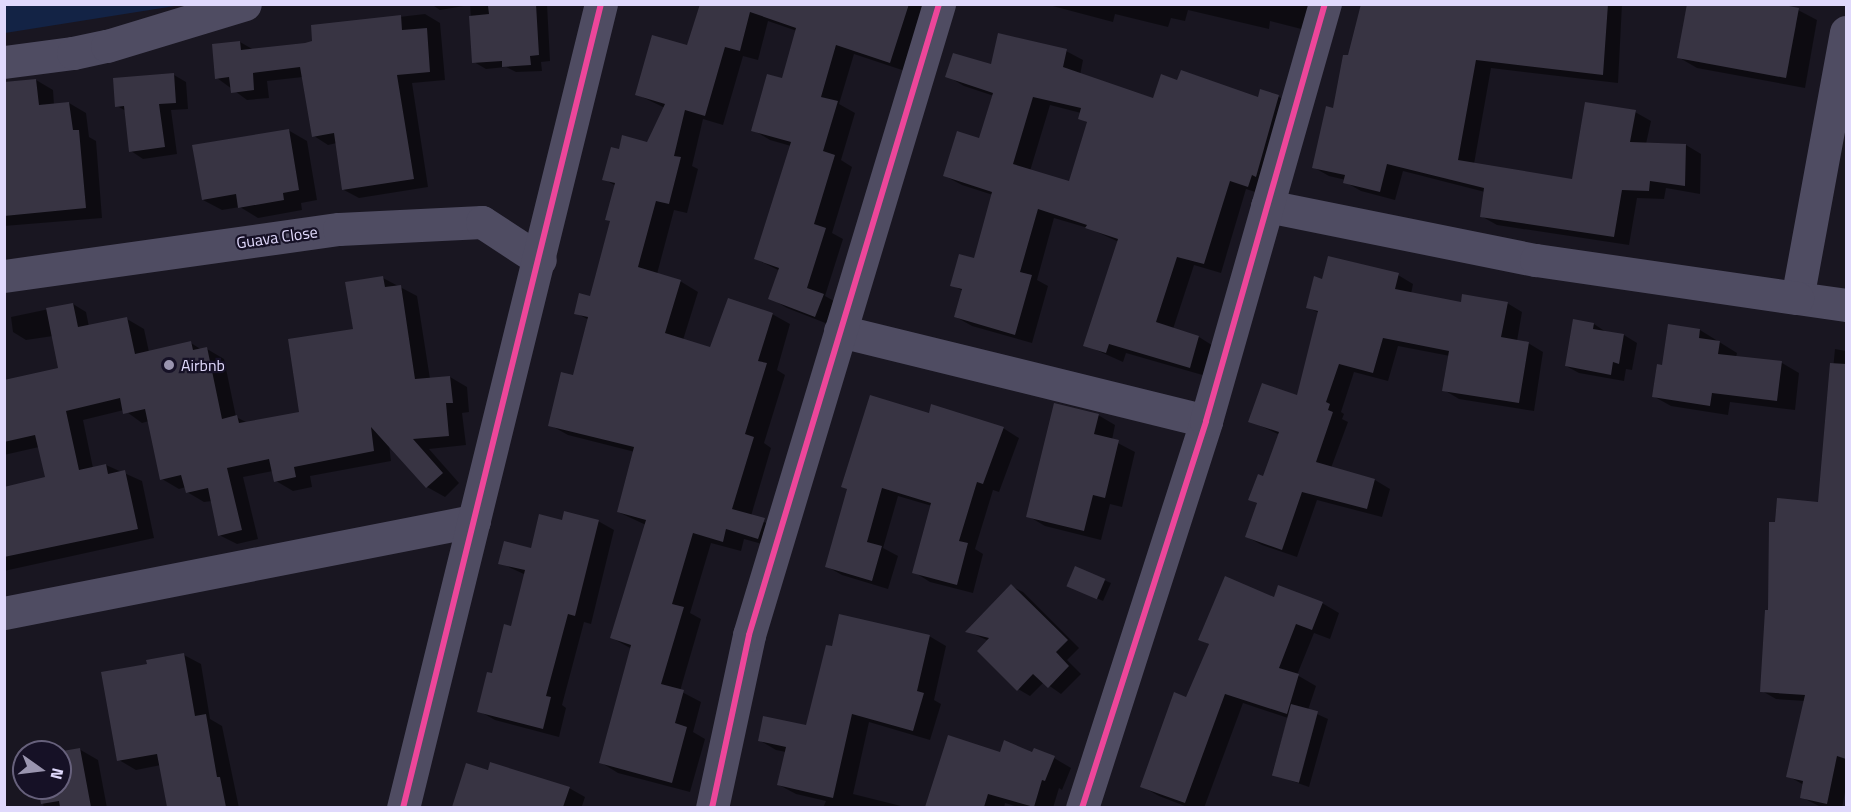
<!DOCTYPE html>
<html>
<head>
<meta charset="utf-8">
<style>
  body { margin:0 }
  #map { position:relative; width:1851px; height:812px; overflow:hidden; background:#191621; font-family:"Titillium Web",sans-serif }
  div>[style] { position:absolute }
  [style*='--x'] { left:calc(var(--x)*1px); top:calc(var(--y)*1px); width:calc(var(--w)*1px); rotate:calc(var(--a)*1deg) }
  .water>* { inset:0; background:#132345 }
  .shadow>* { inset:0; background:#0007 }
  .building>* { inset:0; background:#383443; transform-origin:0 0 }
  .minor>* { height:33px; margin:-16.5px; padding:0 16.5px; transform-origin:16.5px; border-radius:16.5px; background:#4f4c62 }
  .cycleway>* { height:6px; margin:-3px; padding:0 3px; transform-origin:3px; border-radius:3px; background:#ed469a }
  .dots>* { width:16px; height:16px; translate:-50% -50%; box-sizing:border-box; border:3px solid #161126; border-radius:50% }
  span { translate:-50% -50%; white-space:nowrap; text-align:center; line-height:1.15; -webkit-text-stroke:4.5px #161126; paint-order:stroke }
  .street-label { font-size:16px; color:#e0d9fc }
  .poi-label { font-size:16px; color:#e0d9fc }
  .left { translate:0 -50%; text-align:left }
  .frame { position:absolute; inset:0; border:6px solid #e0d9fc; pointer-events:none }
  .north { position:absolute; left:12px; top:740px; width:60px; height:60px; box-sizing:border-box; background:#161126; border:2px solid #67617c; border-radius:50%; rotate:104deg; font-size:16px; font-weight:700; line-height:24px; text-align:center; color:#e0d9fc }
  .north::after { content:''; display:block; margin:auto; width:21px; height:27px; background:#9a95af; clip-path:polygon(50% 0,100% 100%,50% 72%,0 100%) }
</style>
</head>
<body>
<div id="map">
  <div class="water">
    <div style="clip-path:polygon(5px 4px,181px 4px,181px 5px,5px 33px)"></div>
  </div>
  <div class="shadow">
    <div style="clip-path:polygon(431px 4px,547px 4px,550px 61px,541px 62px,542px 71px,516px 72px,506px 67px,486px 69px,474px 62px,470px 5px,440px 10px)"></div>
    <div style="clip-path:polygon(701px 4px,930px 4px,908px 72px,854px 54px,839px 104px,855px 113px,841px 160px,852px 167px,832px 233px,843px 239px,825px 296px,841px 305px,833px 326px,787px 308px,770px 298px,780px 271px,756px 259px,791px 146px,770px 140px,753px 130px,783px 79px,797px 31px,768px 21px,758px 60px,743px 56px,723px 125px,703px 119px,692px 166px,698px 169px,687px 213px,674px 210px,657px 274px,680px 281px,698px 292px,683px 340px,711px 348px,772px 314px,790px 324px,777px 370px,785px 375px,764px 443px,771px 448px,751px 516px,782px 530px,777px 548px,744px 539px,741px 551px,711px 543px,690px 613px,701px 619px,680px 691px,701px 702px,693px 732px,705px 739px,690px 792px,618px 773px,600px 762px,632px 649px,612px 638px,646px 525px,618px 512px,635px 452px,568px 435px,550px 425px,574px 377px,589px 320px,576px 313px,591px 298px,611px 221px,616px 186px,604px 179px,620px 150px,648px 144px,665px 108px,636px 94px,687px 47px)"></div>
    <div style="clip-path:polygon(1045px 4px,1325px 4px,1317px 33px,1270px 21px,1269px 29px,1188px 10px,1185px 21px,1171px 18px,1168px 27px,1115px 14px,1113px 22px)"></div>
    <div style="clip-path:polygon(1363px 4px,1622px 4px,1618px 83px,1491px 68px,1474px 164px,1573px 181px,1635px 112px,1651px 121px,1646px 144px,1686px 145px,1701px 154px,1700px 194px,1666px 188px,1664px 199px,1637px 198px,1629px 245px,1497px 225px,1481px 216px,1485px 192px,1403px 171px,1395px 200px,1361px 191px,1345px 182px,1346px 180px,1329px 176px,1313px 167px,1335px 110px)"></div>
    <div style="clip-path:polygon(1798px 10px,1817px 20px,1805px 88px,1697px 68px,1678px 57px)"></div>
    <div style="clip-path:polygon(425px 14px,440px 23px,445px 80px,412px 83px,428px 187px,359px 198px,344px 190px,337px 143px,328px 145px,314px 136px,303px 77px,267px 81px,269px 98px,247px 100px,217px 78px,240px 42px,254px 50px,314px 43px,312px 27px)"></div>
    <div style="clip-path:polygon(evenodd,1066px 51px,1083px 60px,1080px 75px,1154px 100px,1178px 81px,1259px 99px,1261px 91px,1279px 97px,1296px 106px,1265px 195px,1246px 189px,1221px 273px,1194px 265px,1173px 329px,1199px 337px,1215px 347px,1206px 376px,1126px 353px,1123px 362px,1085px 345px,1119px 242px,1088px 228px,1054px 218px,1037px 280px,1048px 286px,1032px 343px,972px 326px,956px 317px,963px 291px,952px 285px,975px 260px,993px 195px,962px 185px,945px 176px,980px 140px,994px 96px,964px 86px,947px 76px,1066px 51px,1050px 105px,1081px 113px,1079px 118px,1088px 123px,1070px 183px,1030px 171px,1050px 105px)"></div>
    <div style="clip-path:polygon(174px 75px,186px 82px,188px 109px,171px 110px,177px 154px,143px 159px,131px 151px,126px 111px,117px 106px)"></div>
    <div style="clip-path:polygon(36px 80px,53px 90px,54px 105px,69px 103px,86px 113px,89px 137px,96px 141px,102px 218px,4px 226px,4px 84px)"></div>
    <div style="clip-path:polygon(288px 130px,307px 141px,317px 200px,301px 203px,302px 210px,258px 218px,240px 207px,222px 210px,203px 200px)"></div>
    <div style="clip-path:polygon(1398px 275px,1413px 284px,1411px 294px,1462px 303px,1507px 303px,1522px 312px,1517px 341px,1528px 343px,1543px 352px,1534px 411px,1459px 399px,1444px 390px,1450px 356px,1398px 346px,1388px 381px,1354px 372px,1341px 412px,1344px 414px,1342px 419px,1348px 422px,1331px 468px,1375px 480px,1390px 489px,1382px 517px,1317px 500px,1297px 557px,1262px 545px,1247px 537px,1258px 504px,1250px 500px,1264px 478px,1280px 435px,1250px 421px,1298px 397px,1319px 313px,1307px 307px,1324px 280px)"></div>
    <div style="clip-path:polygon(383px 278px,417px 296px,430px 379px,450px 377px,467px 387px,469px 412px,462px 413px,466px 445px,429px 449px,459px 483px,445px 497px,427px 487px,389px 444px,391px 461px,310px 476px,312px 487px,293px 491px,276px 481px,273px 471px,243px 477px,258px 539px,237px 544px,219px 535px,212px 501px,204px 502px,187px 492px,186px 487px,179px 489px,162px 479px,149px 421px,142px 423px,124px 410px,83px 420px,93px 468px,106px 465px,142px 481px,154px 538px,4px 571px,4px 489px,46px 478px,39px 447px,4px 455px,4px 382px,59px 369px,87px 331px,26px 340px,13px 332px,11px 317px,73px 304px,86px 312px,89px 327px,127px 319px,144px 329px,149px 352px,191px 343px,202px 350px,207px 349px,224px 359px,236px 417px,248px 423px,301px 413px,354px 330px)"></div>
    <div style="clip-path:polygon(1594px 324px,1606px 332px,1624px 335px,1637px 343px,1632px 370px,1626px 369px,1624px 381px,1579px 373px,1566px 366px)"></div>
    <div style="clip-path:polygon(1700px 330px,1737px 353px,1736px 357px,1782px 363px,1799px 373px,1795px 410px,1730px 402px,1728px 415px,1671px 406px,1653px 396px,1663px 367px)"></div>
    <div style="clip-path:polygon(1835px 349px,1846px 351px,1846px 787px,1842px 808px,1823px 808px,1801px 797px,1804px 785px,1788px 776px,1805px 701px,1776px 699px,1762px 691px,1776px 524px,1820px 503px)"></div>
    <div style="clip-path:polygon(930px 415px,1003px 428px,1019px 438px,999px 492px,993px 490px,975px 549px,983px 554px,973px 593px,930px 582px,914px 572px,932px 506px,898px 496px,883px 548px,898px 556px,888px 589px,842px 575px,826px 566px)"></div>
    <div style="clip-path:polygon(1098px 415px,1115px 425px,1112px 440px,1135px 452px,1122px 507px,1110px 504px,1101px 540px,1045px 526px,1028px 516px)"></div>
    <div style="clip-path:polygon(598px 521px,614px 530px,591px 624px,584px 622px,562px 705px,566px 708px,559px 737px,495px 720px,479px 711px,512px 628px,526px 575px,500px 563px,532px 549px,563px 522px)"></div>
    <div style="clip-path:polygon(1076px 568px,1111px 583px,1103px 601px,1074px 588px)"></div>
    <div style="clip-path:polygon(1011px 586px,1023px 592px,1079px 648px,1067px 660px,1081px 674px,1061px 694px,1044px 682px,1030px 696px,1018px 689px,989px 641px,967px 631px)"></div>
    <div style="clip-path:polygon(1274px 599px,1322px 603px,1339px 613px,1330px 639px,1314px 633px,1297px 675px,1316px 686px,1308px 710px,1328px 719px,1309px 787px,1272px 774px,1288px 718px,1243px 703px,1204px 808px,1190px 808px,1159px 796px,1141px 786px,1187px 698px,1210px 645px,1200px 639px)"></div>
    <div style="clip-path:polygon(929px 636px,946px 646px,934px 700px,941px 704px,930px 740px,869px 722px,853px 794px,909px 808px,823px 808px,826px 801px,796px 794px,779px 785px,786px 752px,776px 750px,759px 740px,808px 727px,833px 648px)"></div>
    <div style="clip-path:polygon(184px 655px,201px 664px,210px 719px,222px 726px,239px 808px,169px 808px,161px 765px,136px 770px,119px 760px,148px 665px)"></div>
    <div style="clip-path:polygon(949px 737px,1000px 754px,1033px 754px,1054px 758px,1071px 768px,1062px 790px,1059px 788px,1053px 808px,1021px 808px,1005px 803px,1004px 808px,926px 808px)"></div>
    <div style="clip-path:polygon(79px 749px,98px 760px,107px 808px,44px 808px,40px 788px,60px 788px,60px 753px)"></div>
    <div style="clip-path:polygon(467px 765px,569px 788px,585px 797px,582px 806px,586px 808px,454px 808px)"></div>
  </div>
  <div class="building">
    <div style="clip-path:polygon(536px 4px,539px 55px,530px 56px,531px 65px,502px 67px,502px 61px,472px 63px,469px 16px,489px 14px,488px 6px)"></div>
    <div style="clip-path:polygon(700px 4px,909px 4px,890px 63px,836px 45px,821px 97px,838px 101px,823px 151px,835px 155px,814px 224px,826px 228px,807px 288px,824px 294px,815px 317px,768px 299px,779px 268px,754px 259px,791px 142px,751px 131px,767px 74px,782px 78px,796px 28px,750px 12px,740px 51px,725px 47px,705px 116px,685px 110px,674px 156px,681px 157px,669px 204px,656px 201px,638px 267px,681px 280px,665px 333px,710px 347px,728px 298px,773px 313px,758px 361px,767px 363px,745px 434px,754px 437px,732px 509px,765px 518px,758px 539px,726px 529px,723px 542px,693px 533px,672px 604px,684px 607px,661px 684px,684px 690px,675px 723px,687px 727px,672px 783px,599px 763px,631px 645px,610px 638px,646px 520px,617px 512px,634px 447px,548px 426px,561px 372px,573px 375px,588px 317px,574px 314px,579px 293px,590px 296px,610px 221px,605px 220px,615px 183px,602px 180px,611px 147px,619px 149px,622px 135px,647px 142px,665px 104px,635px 95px,652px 35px,687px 45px)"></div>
    <div style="clip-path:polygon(1361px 4px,1608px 4px,1603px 75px,1476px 60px,1458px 160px,1572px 179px,1585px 102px,1636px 110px,1630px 142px,1686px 144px,1685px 186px,1650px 181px,1649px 191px,1622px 190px,1614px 237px,1480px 217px,1484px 188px,1387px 164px,1380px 192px,1343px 183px,1345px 175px,1312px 168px,1326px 106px,1333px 108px,1343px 55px,1348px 55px)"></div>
    <div style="clip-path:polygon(1687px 4px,1779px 4px,1799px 8px,1786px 78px,1677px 58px)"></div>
    <div style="clip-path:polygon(401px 15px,402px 30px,427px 28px,430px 72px,397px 75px,414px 179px,342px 190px,334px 133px,312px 137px,300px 67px,253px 73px,254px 90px,231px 93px,229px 77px,215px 79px,212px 44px,240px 41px,241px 50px,305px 43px,312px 41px,311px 25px)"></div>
    <div style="clip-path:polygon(evenodd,998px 33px,1067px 49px,1063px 67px,1153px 98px,1161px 74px,1177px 80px,1181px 70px,1258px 97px,1260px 89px,1279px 95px,1256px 177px,1252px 175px,1248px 187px,1230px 181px,1204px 264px,1177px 257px,1156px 322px,1199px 336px,1190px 368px,1109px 344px,1106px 353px,1083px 346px,1118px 239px,1085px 228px,1087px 225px,1038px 209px,1020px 272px,1032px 275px,1015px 335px,954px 317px,962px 289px,950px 286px,959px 254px,974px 258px,992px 192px,943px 176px,957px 131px,979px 138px,993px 93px,945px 77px,953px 53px,991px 64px,998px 33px,1033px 97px,1081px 108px,1078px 119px,1087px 122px,1069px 181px,1013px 164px,1033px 97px)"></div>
    <div style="clip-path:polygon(174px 73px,176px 103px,159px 104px,165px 147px,129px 152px,124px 106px,115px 107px,113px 78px)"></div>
    <div style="clip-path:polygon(36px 79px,39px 105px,69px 102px,73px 130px,79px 130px,86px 208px,4px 216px,4px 82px)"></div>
    <div style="clip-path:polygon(289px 129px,299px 190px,283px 193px,284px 200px,238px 208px,236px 194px,202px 200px,192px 145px)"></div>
    <div style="clip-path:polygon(1328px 256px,1399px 273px,1395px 289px,1461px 302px,1462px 294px,1508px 302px,1501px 337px,1529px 342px,1519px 403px,1442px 391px,1449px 351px,1383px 338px,1373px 373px,1339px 364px,1326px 402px,1330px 404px,1328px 410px,1333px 412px,1316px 462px,1375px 479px,1367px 509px,1302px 492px,1282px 550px,1245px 537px,1257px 503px,1248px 500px,1258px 474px,1263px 476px,1279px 432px,1248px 422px,1262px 383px,1297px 395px,1318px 311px,1306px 308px,1314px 276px,1322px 279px)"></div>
    <div style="clip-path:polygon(383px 276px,385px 287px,401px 285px,415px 379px,450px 376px,453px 403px,446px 403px,449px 436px,413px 439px,443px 473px,426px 488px,371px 427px,374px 451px,294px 467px,296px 477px,274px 482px,269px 459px,227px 468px,242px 530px,218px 536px,208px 488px,186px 493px,181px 475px,160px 480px,145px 409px,123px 414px,120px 398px,66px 411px,79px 470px,106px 464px,108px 474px,125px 470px,138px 529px,4px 557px,4px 487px,45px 477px,35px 435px,4px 442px,4px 380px,58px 368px,46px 308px,73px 303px,78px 327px,127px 317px,135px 354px,191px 341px,193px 350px,207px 347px,222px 419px,237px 415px,239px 423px,299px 412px,288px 339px,353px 329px,345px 282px)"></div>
    <div style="clip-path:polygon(1573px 319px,1594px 323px,1593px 329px,1624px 334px,1619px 364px,1613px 362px,1611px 375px,1565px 366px)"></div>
    <div style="clip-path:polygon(1668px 324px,1700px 329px,1699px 338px,1720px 341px,1718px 354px,1782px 361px,1777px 401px,1712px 393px,1710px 406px,1652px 397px,1657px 364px,1662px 365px)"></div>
    <div style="clip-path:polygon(1830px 363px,1846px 364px,1846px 759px,1837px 756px,1827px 804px,1800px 798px,1803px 781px,1786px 777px,1805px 695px,1760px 692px,1765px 610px,1768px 610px,1769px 522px,1775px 522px,1777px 498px,1818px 502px)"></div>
    <div style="clip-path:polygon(870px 395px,929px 413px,931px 404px,1004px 427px,983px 484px,977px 482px,959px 541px,968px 543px,957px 585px,912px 573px,931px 503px,882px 488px,867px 542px,882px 546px,872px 581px,825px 567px,847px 489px,841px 487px)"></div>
    <div style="clip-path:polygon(1054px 403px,1099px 414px,1094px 434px,1119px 440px,1105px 498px,1093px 495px,1084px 531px,1026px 517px)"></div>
    <div style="clip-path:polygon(564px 511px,599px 520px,575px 616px,568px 614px,546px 696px,551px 697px,543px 729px,477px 712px,487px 672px,492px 673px,504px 624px,511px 626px,525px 570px,498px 564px,504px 541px,531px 548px,539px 514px,562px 520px)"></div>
    <div style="left:1075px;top:566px;width:33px;height:22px;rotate:23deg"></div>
    <div style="clip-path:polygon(1225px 576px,1274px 597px,1278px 585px,1323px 602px,1312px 630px,1296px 624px,1279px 668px,1299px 674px,1287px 714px,1225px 694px,1185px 803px,1140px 787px,1174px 692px,1186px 697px,1209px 644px,1198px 640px)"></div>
    <div style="clip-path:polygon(1011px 584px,1068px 640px,1056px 652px,1069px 666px,1048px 688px,1033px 674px,1017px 691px,977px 651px,989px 638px,965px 632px)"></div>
    <div style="clip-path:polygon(839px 614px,930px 635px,917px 691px,924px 693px,913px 731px,852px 714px,833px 798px,777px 785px,786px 747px,758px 741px,763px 716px,806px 725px,826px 645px,832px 646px)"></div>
    <div style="clip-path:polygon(184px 653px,195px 716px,206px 714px,217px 777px,220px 777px,226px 807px,167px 807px,157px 754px,117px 761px,101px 672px,147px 664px,146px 660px)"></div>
    <div style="left:1291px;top:704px;width:28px;height:74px;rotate:15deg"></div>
    <div style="clip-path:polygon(948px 735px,1000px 752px,1004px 740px,1032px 752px,1034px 748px,1055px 756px,1045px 781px,1042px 780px,1034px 807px,988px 794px,984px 807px,925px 807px)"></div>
    <div style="clip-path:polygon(80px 748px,91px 807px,60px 807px,59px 801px,41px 804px,38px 788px,60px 788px,60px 752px,57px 752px)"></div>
    <div style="clip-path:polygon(490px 762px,570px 787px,563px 807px,452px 807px,466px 763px,488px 770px)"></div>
  </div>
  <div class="minor">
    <div style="--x:1846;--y:32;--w:270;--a:100.4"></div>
    <div style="--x:1797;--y:298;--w:49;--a:8.1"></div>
    <div style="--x:4;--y:62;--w:70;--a:-7.4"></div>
    <div style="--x:73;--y:53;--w:35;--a:-12"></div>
    <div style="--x:107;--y:46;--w:144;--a:-16.9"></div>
    <div style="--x:1267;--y:206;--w:274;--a:11.4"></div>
    <div style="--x:1536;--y:260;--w:264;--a:8.3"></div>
    <div style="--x:4;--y:276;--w:338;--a:-8"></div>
    <div style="--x:339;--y:229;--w:143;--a:-2.8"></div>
    <div style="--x:482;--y:222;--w:69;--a:33.2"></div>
    <div style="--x:840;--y:331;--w:377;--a:13.8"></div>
    <div style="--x:4;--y:613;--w:479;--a:-11.1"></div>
    <div style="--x:403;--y:808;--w:828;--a:-76.17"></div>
    <div style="--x:712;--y:808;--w:177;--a:-77.9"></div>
    <div style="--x:749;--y:635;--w:659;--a:-73.24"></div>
    <div style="--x:1082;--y:808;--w:406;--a:-72.2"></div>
    <div style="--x:1206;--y:421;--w:434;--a:-74.1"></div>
  </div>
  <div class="cycleway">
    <div style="--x:403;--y:808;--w:828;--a:-76.17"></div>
    <div style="--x:712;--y:808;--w:177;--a:-77.9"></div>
    <div style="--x:749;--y:635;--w:659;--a:-73.24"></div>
    <div style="--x:1082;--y:808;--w:406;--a:-72.2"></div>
    <div style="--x:1206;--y:421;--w:434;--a:-74.1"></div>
  </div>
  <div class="dots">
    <div style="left:169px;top:365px;background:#9a95af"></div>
  </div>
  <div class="street-label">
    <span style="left:277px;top:237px;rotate:-8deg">Guava Close</span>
  </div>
  <div class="poi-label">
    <span class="left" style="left:181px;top:365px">Airbnb</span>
  </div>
  <div class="frame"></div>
  <div class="north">N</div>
</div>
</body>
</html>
